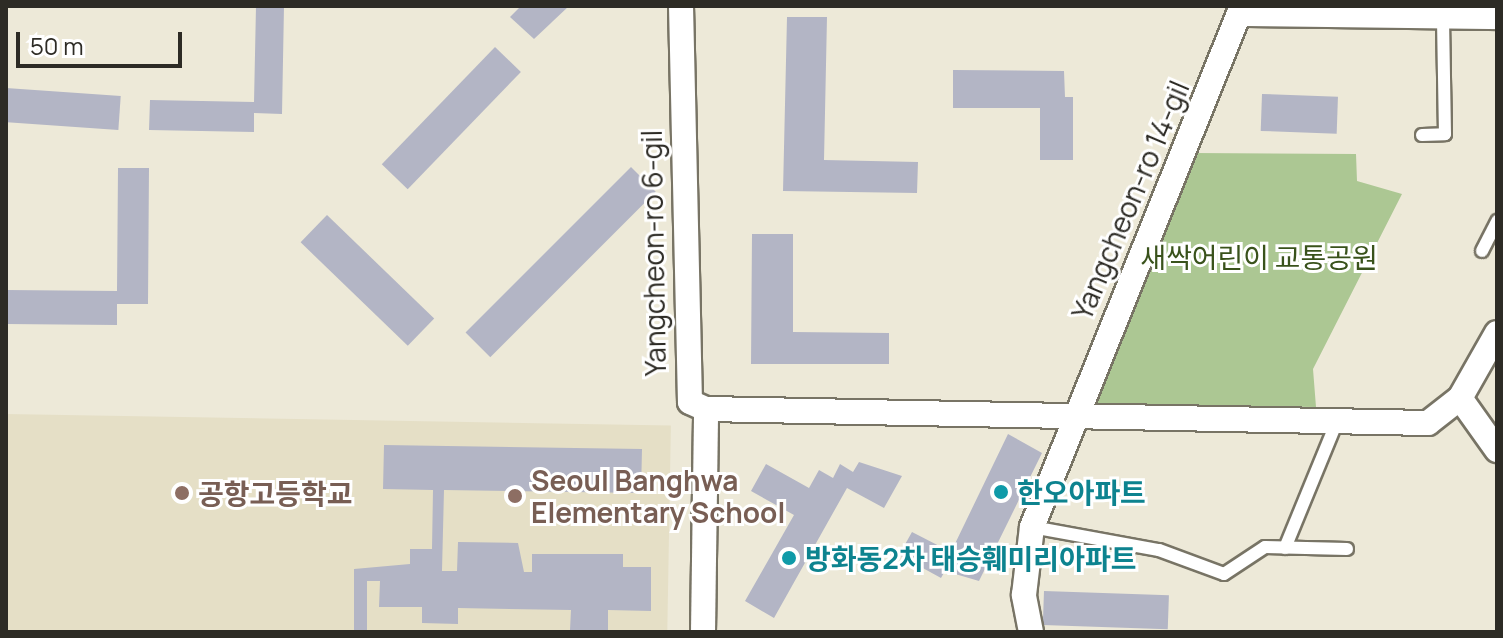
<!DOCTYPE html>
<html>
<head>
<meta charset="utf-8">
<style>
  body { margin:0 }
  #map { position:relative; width:1503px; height:638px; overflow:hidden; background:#ede9d8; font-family:Manrope,"Noto Sans KR",sans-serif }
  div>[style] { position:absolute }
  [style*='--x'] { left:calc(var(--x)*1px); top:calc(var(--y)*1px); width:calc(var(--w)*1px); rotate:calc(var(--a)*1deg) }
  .built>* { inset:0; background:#e5dfc6; transform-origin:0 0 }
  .green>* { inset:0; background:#acc793 }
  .building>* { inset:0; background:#b3b5c5; transform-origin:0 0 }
  .roads { filter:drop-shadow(2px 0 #787465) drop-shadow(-2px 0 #787465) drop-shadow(0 2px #787465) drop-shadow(0 -2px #787465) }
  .lane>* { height:12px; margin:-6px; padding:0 6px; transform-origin:6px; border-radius:6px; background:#fff }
  .street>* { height:24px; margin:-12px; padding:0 12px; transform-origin:12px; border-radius:12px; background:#fff }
  .dots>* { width:22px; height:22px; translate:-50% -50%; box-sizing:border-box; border:4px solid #fff; border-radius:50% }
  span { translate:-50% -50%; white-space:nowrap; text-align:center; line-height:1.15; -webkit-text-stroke:6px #fff; paint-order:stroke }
  .street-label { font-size:28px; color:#2d2b25 }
  .park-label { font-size:28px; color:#39521b }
  .education-label { font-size:28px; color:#785e54; font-weight:700 }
  .left { translate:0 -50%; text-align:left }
  .culture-label { font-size:28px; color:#0d838f; font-weight:700 }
  .frame { position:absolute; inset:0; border:8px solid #2d2b25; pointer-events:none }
  .scale { position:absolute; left:16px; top:32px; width:166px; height:36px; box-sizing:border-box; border:4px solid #2d2b25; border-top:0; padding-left:10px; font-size:24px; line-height:28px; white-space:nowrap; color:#2d2b25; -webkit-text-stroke:6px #fff; paint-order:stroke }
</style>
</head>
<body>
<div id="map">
  <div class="built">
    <div style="left:6px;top:414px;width:665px;height:218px;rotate:1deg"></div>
  </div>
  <div class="green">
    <div style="clip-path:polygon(1192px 153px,1356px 154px,1357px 181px,1402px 194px,1313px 369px,1316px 407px,1096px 405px)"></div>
  </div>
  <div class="building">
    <div style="clip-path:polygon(256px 6px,284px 6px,282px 114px,254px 113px,254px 132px,149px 130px,150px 100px,254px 102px)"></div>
    <div style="clip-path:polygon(521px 6px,569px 6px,534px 39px,510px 17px)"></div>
    <div style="clip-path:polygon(787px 17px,827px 17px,824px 160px,918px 162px,917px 193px,783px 191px)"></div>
    <div style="left:495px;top:47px;width:36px;height:163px;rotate:44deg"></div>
    <div style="clip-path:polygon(953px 70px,1064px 71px,1065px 97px,1073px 97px,1073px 160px,1040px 160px,1040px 108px,953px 108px)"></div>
    <div style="left:6px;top:88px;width:115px;height:34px;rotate:4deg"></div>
    <div style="left:1262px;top:94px;width:76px;height:37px;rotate:2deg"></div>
    <div style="left:631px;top:167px;width:35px;height:234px;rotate:45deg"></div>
    <div style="clip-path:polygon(118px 168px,149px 168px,148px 304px,117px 304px,117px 325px,6px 324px,6px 290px,117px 291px)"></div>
    <div style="left:327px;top:215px;width:149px;height:38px;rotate:44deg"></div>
    <div style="clip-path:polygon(752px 234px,793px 234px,793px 332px,889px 333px,889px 364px,751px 364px)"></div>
    <div style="clip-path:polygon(1008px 434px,1042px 453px,979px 581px,945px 571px,941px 578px,899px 555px,912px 532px,951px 552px)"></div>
    <div style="clip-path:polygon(384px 445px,642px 449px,641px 493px,444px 490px,442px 571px,457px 571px,458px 542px,518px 543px,524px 572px,532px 572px,532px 554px,623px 554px,623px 567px,651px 567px,651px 611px,608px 610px,608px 631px,570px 630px,571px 610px,458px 608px,458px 624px,422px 623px,422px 607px,379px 607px,380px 581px,367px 581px,367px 632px,354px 632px,354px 569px,410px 564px,410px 549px,432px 549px,433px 490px,383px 489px)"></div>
    <div style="clip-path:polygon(859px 462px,902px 476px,884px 508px,847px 488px,774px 618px,745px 601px,794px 515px,751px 491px,766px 464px,809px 488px,819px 470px,833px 478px,840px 464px,853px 472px)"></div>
    <div style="left:1044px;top:591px;width:125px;height:34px;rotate:2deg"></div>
  </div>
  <div class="roads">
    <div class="lane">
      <div style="--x:1422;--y:135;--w:23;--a:-2"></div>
      <div style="--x:1445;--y:134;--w:117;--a:-91"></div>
      <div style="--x:1482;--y:251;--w:34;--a:-63"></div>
      <div style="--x:1032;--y:527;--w:129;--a:10.3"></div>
      <div style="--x:1159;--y:550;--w:69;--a:20.3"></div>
      <div style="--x:1224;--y:574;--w:49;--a:-33.4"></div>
      <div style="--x:1265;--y:547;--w:82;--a:1.4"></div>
      <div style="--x:1285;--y:548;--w:137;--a:-67.7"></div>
    </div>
    <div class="street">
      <div style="--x:681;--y:6;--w:396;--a:88.7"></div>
      <div style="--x:690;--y:402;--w:17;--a:24"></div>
      <div style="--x:706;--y:409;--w:722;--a:1.11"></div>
      <div style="--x:1428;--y:423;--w:41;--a:-38"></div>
      <div style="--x:1239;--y:14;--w:258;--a:0.7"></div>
      <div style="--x:1497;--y:333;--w:75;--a:119.6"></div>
      <div style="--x:1460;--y:398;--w:64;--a:54.6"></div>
      <div style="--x:703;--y:632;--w:223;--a:-89.2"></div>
      <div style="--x:1031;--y:632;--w:38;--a:-101"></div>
      <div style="--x:1024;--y:595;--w:68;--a:-83.3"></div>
      <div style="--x:1032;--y:527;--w:562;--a:-68.05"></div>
    </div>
  </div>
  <div class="dots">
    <div style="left:1001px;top:492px;background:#0f9aa8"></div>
    <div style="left:182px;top:493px;background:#8d6e63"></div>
    <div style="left:515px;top:496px;background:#8d6e63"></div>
    <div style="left:789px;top:558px;background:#0f9aa8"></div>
  </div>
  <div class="street-label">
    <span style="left:1130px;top:200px;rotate:-67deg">Yangcheon-ro 14-gil</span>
    <span style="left:653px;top:253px;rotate:-91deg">Yangcheon-ro 6-gil</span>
  </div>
  <div class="park-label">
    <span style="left:1259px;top:257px">새싹어린이 교통공원</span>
  </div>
  <div class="education-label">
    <span class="left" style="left:531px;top:496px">Seoul Banghwa<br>Elementary School</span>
    <span class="left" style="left:198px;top:493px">공항고등학교</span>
  </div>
  <div class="culture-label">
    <span class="left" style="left:1017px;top:492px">한오아파트</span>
    <span class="left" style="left:805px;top:558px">방화동2차 태승훼미리아파트</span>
  </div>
  <div class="frame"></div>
  <div class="scale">50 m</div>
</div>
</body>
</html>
